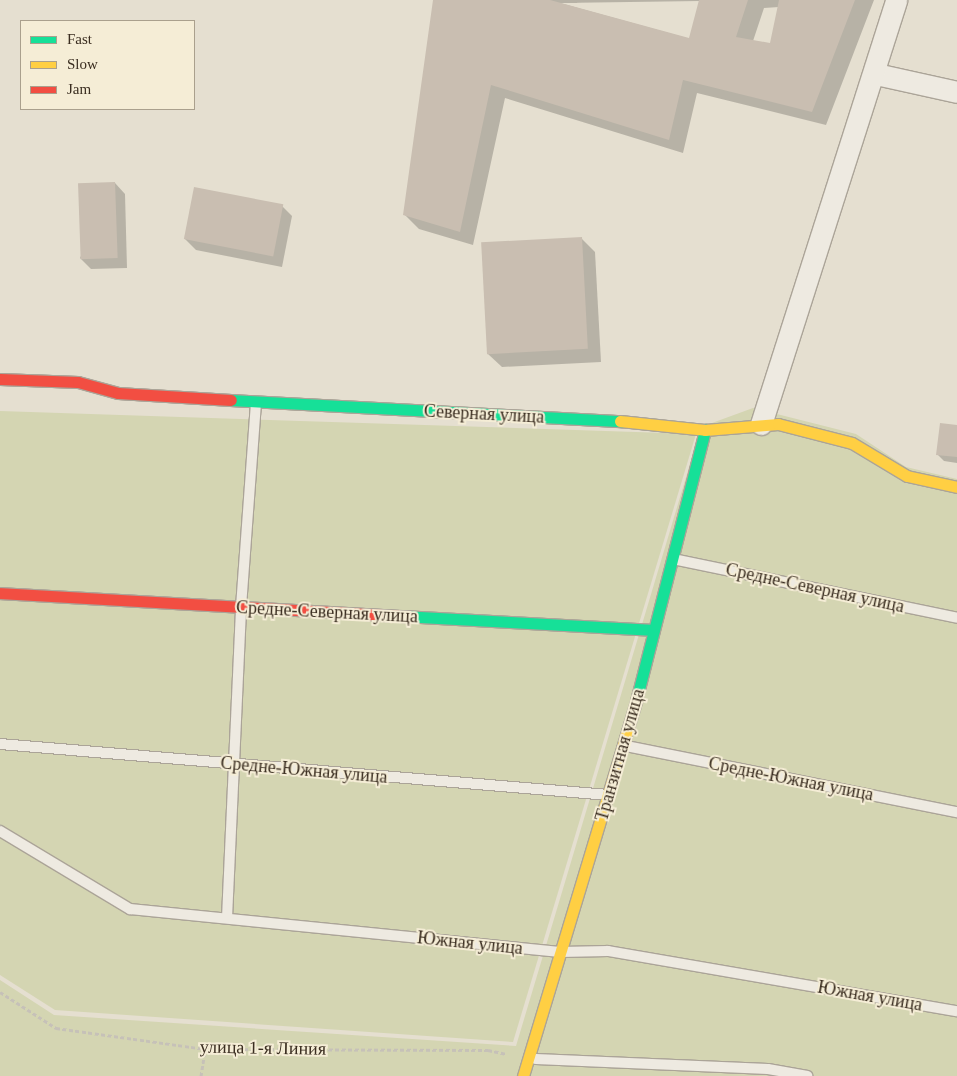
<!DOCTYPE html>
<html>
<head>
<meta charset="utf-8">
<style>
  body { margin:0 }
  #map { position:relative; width:957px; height:1076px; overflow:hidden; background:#e5dfd0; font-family:"Times New Roman",serif }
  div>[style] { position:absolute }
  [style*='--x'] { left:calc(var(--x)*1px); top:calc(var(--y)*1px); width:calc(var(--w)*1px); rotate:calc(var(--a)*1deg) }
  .green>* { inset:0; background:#d4d5b2 }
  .shadow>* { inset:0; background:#0003 }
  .building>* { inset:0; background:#c9beb1; transform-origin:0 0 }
  .path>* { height:3px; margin-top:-1.5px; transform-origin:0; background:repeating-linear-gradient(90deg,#c6c1b8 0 4px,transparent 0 6.5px) }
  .roads { filter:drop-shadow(1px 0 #aba498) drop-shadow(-1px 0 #aba498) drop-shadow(0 1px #aba498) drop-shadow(0 -1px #aba498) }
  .lane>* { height:10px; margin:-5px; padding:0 5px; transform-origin:5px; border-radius:5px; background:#eeeae1 }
  .street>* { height:21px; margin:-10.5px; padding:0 10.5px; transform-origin:10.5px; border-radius:10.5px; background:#eeeae1 }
  .fast>* { height:11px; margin:-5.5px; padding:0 5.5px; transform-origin:5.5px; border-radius:5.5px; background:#16e098 }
  .slow>* { height:11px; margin:-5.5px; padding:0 5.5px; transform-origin:5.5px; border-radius:5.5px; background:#ffcf43 }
  .jam>* { height:11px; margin:-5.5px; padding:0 5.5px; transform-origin:5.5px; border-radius:5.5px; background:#f24e42 }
  span { translate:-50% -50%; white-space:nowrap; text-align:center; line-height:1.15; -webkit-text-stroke:4px #f5edd6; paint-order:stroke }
  .street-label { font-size:18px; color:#3a2d20 }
  .legend { position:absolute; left:20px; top:20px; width:175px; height:90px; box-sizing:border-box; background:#f5edd6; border:1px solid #aaa08d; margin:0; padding:6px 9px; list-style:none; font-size:15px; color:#3a2d20 }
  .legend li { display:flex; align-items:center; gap:10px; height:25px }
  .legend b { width:25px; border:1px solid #aaa08d }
</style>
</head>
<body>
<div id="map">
  <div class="green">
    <div style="clip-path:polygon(753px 408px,856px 434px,906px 467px,957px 479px,957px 1076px,0 1076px,0 980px,54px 1015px,516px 1046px,701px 427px)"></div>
    <div style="clip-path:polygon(0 411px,696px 434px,513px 1042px,55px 1010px,0 975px)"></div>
  </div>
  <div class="shadow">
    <div style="clip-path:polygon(evenodd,435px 0,874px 0,826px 125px,697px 93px,683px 153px,505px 98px,473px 245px,419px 229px,405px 215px,435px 0,700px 1px,690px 39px,560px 3px,700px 1px,435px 0,779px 7px,771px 45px,753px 41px,764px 8px,779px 7px)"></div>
    <div style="clip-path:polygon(115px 183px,125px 194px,127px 268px,91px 269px,80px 258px)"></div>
    <div style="clip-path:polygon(282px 206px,292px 216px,282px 267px,196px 250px,185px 239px)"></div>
    <div style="clip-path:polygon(581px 238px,595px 252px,601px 362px,502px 367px,488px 354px)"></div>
    <div style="clip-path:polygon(957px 426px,957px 463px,944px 461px,937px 454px)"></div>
  </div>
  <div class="building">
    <div style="clip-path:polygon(433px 0,550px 0,689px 38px,699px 0,748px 0,736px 37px,770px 43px,779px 0,855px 0,812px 112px,683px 80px,669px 140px,491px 85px,460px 232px,403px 215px)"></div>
    <div style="left:115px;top:182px;width:76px;height:37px;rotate:88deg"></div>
    <div style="left:194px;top:187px;width:91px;height:53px;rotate:11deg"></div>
    <div style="left:582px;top:237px;width:112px;height:101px;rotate:87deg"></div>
    <div style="clip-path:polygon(940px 423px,957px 425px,957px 457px,936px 455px)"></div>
  </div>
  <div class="path">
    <div style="--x:0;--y:992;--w:67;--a:32.7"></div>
    <div style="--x:56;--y:1028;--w:150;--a:8"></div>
    <div style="--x:205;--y:1049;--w:283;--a:0.2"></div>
    <div style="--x:488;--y:1050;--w:19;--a:12"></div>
    <div style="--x:201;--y:1076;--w:26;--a:-81"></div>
  </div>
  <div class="roads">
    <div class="lane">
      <div style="--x:673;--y:559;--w:290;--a:11.7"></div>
      <div style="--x:0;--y:744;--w:611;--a:4.79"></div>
      <div style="--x:626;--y:746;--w:338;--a:11.3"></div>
      <div style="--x:0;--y:831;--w:152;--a:31"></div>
      <div style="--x:130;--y:909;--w:432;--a:5.7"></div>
      <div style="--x:560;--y:952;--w:48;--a:-1.2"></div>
      <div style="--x:608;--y:951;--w:354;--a:9.8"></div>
      <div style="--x:227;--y:918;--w:311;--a:-87.4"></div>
      <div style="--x:241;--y:607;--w:205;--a:-85.8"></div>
      <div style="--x:536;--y:1059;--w:232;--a:2.5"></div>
      <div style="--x:768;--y:1069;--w:40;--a:10"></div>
    </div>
    <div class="street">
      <div style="--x:876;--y:74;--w:83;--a:12.5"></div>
      <div style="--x:761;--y:424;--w:445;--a:-72.3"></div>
    </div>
    <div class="fast">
      <div style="--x:231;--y:400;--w:390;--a:3.1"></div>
      <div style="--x:403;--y:616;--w:251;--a:3.2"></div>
      <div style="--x:636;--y:701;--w:280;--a:-75.7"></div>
    </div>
    <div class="slow">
      <div style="--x:620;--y:421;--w:85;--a:6"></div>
      <div style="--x:705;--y:430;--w:73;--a:-4.7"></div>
      <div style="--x:778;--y:424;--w:76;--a:14.4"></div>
      <div style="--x:852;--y:443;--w:64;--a:31"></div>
      <div style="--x:907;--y:476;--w:51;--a:12.4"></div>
      <div style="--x:523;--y:1076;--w:392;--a:-73.2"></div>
    </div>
    <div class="jam">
      <div style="--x:0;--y:379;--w:78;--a:2.2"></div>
      <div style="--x:78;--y:382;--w:41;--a:15.4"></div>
      <div style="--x:118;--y:393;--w:113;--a:3.5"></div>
      <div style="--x:0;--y:593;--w:404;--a:3.3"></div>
    </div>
  </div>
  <div class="street-label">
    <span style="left:484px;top:414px;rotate:3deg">Северная улица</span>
    <span style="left:815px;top:588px;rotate:12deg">Средне-Северная улица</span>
    <span style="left:327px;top:612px;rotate:3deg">Средне-Северная улица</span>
    <span style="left:620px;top:755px;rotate:-74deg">Транзитная улица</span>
    <span style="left:304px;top:770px;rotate:5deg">Средне-Южная улица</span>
    <span style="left:791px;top:779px;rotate:11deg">Средне-Южная улица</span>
    <span style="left:470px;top:943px;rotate:6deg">Южная улица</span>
    <span style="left:870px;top:996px;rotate:10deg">Южная улица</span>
    <span style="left:263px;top:1048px;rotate:1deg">улица 1-я Линия</span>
  </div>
  <ul class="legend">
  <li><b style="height:6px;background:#16e098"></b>Fast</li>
  <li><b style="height:6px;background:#ffcf43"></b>Slow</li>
  <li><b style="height:6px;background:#f24e42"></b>Jam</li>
  </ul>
</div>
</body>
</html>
